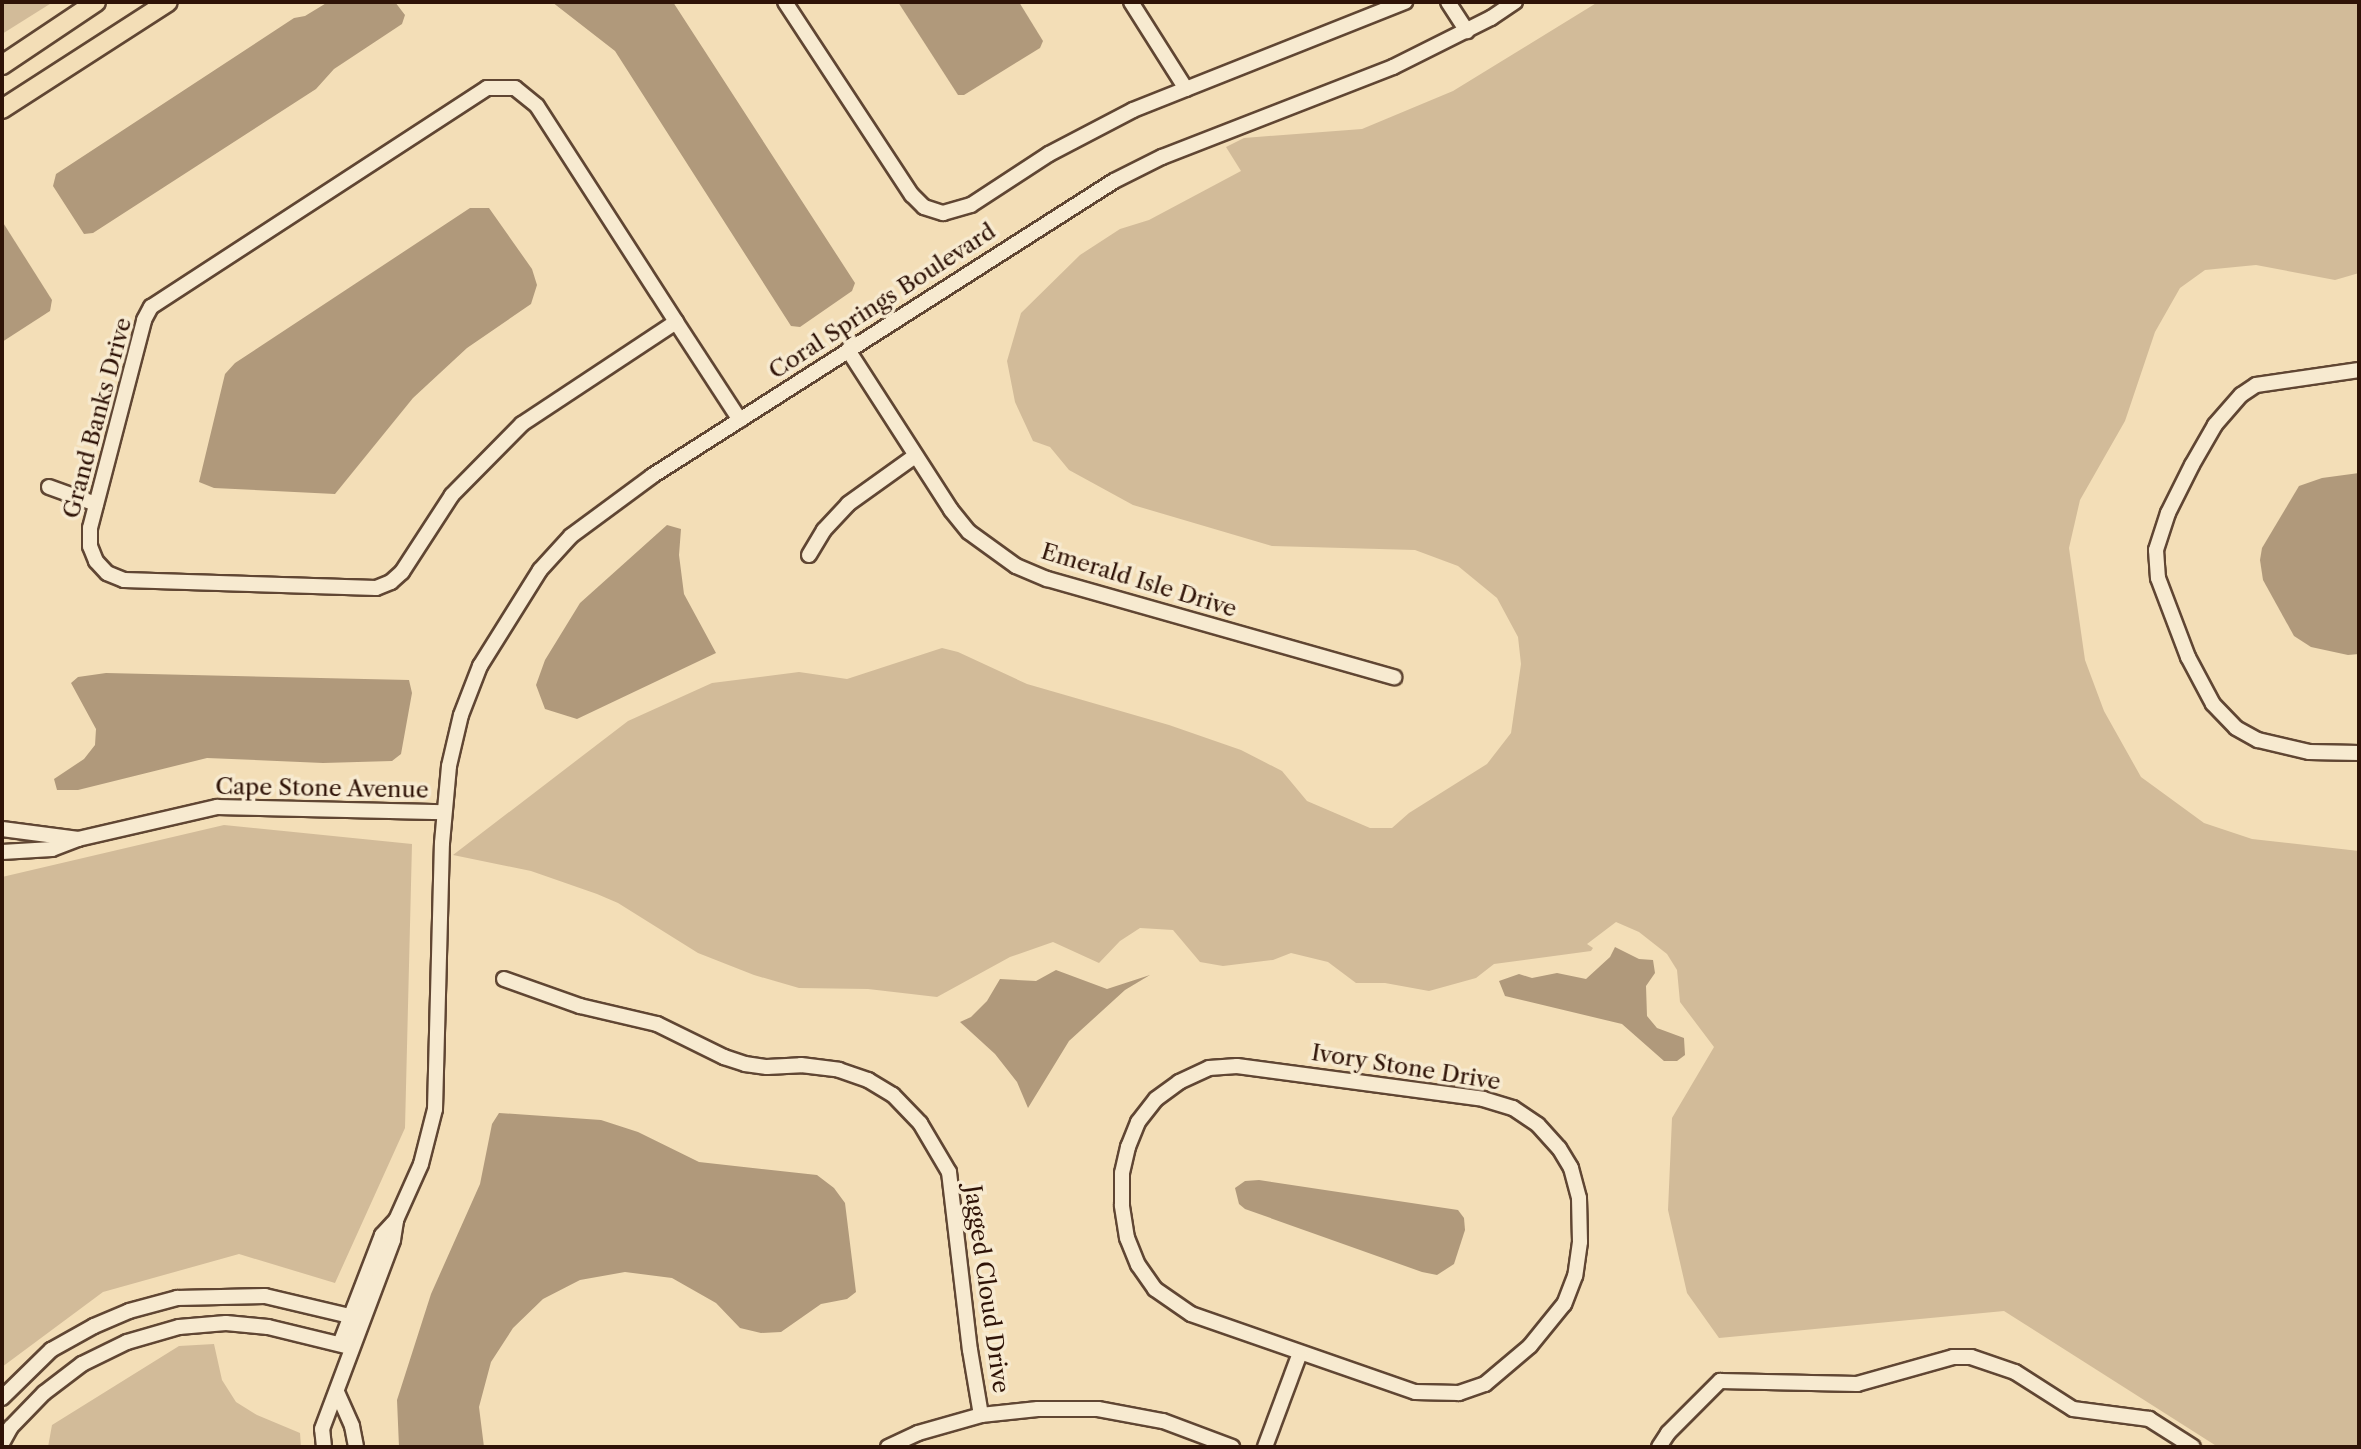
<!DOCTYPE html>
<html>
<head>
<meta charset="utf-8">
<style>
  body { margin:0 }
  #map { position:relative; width:2361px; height:1449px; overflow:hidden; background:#f3deb7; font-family:"Libre Caslon Text",serif }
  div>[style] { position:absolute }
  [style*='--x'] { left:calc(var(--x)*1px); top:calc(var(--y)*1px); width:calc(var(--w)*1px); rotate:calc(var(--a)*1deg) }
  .green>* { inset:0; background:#d2bb99 }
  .water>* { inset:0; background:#b0997b }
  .roads { filter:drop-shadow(2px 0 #604633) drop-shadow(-2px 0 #604633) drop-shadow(0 2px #604633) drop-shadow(0 -2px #604633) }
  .minor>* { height:14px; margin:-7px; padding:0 7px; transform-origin:7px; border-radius:7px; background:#f7ead0 }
  .major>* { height:18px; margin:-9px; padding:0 9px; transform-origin:9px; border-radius:9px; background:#f3deb7 }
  span { translate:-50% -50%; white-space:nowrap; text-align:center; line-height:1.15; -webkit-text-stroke:7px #f7ead0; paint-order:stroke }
  .street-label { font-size:23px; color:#2f1307 }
  .frame { position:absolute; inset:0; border:4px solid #2f1307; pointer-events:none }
</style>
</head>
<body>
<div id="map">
  <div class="green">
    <div style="clip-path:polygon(2px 2px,53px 2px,2px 34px)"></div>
    <div style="clip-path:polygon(1598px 2px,2359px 2px,2359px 273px,2335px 280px,2256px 265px,2225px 268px,2205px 270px,2180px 288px,2155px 332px,2125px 421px,2080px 500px,2069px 548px,2085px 660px,2104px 711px,2141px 777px,2204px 823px,2252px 839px,2359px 851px,2359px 1447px,2218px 1447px,2004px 1311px,1719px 1338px,1687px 1293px,1668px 1210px,1672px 1118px,1714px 1047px,1680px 1002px,1677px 970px,1667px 954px,1639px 932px,1616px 922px,1587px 944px,1593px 948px,1591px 951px,1494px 964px,1476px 978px,1429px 991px,1385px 983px,1356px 983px,1328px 962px,1291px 953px,1273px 960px,1223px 966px,1200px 962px,1173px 930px,1140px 928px,1120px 941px,1099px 963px,1053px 942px,1010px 957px,937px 997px,868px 989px,799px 988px,754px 975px,698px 953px,618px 903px,597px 894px,531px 871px,453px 855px,628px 721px,712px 683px,799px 672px,847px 679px,942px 648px,958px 652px,1027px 684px,1169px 725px,1241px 750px,1282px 771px,1307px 801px,1370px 828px,1392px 828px,1409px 813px,1487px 764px,1511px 733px,1521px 664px,1518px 637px,1497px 598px,1458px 566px,1415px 550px,1272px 546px,1133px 505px,1069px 470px,1050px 447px,1033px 441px,1015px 402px,1007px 361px,1021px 313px,1080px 255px,1120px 229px,1149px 220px,1241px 171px,1226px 147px,1244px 138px,1362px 129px,1453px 91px)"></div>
    <div style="clip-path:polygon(224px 825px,412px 844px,405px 1128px,335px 1283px,239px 1254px,103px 1292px,2px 1367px,2px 877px)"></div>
    <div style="clip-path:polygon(214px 1344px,222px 1380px,236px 1402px,257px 1415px,300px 1433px,301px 1447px,48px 1447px,52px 1425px,179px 1346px)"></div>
  </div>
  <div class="water">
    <div style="clip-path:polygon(328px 2px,395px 2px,405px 15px,402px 24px,334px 69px,316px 89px,93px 233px,84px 234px,53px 186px,56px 174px,294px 18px,305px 16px)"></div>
    <div style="clip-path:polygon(552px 2px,673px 2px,855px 283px,852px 291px,800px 327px,791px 326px,615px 51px)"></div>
    <div style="clip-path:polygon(898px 2px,1019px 2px,1043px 41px,1040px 48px,964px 95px,958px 95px)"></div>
    <div style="clip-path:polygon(470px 208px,489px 208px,532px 269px,537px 285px,531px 304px,467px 348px,413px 398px,335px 494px,214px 488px,199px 482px,225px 374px,235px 363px)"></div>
    <div style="clip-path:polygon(2px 221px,52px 300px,50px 311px,2px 342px)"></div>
    <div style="clip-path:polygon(2359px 473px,2359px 654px,2348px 655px,2311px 647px,2294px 636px,2263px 580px,2260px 560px,2262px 548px,2299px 486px,2322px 478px)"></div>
    <div style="clip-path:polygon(667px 525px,681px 529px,679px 555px,684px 594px,716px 653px,577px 719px,545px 709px,536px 685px,545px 660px,580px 603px)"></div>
    <div style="clip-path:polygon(106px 673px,409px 680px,412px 693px,401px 754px,392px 761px,323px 763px,207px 758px,78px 790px,57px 790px,54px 779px,84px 759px,95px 745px,96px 729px,71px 683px,78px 677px)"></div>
    <div style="clip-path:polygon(1615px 947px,1639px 959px,1653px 960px,1655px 973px,1646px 986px,1647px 1016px,1657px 1028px,1684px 1038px,1685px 1055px,1677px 1061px,1664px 1061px,1622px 1024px,1505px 996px,1499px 981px,1519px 974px,1532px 978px,1557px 973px,1586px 979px,1610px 957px)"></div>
    <div style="clip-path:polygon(1056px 970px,1107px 989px,1150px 975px,1125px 990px,1069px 1041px,1028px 1108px,1017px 1082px,995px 1054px,960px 1022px,971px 1017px,987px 1001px,1000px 979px,1036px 981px)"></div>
    <div style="clip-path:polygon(499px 1113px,601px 1120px,638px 1132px,699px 1162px,817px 1175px,834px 1188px,845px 1203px,856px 1292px,847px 1299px,821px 1304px,781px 1332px,761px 1333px,740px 1328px,716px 1303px,672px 1278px,625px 1272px,580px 1280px,543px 1299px,513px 1328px,491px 1362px,479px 1407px,484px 1447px,399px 1447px,397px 1400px,431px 1294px,480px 1184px,492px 1124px)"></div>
    <div style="clip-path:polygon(1259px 1180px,1458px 1210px,1464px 1218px,1465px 1230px,1454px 1264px,1437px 1275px,1422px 1272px,1245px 1209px,1239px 1204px,1235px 1188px,1245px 1181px)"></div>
  </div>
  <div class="roads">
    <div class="minor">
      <div style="--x:785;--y:2;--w:231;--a:56.7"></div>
      <div style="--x:912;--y:195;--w:17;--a:45"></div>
      <div style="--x:924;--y:207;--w:20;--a:18"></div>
      <div style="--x:943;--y:213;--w:29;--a:-16"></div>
      <div style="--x:971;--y:205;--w:93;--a:-33.2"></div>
      <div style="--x:1049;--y:154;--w:95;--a:-27.6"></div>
      <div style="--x:1133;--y:110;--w:293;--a:-21.7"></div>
      <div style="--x:1131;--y:2;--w:103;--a:57.7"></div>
      <div style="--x:1448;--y:2;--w:35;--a:57"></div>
      <div style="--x:676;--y:322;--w:185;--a:146.5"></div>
      <div style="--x:522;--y:424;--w:100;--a:134.6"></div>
      <div style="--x:452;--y:495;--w:92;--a:123"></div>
      <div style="--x:402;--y:572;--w:15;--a:138"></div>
      <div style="--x:391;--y:582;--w:16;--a:158"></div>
      <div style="--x:376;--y:588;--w:252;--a:-178.2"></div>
      <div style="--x:124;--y:580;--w:18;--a:-158"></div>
      <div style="--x:107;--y:573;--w:16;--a:-133"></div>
      <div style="--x:96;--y:561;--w:16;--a:-112"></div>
      <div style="--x:90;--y:546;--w:18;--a:-90"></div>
      <div style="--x:90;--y:528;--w:215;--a:-75.4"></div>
      <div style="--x:144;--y:320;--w:15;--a:-62"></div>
      <div style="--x:151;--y:307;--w:401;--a:-33.1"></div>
      <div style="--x:487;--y:88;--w:28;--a:0"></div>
      <div style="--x:515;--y:88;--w:28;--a:39"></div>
      <div style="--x:537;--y:106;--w:257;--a:57.2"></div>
      <div style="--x:676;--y:322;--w:117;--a:56.9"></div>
      <div style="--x:848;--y:350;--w:190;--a:57.2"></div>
      <div style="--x:951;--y:510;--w:28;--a:51"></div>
      <div style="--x:969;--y:532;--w:58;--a:35.9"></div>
      <div style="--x:1016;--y:566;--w:34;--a:23"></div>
      <div style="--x:1047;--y:579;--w:361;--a:15.8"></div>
      <div style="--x:2359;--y:370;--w:104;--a:171.7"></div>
      <div style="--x:2256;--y:385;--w:18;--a:146"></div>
      <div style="--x:2241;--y:395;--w:40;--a:131"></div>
      <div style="--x:2215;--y:425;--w:46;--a:119.9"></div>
      <div style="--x:2192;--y:465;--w:54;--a:116.6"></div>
      <div style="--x:2168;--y:513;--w:39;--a:108"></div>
      <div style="--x:2156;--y:550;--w:28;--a:86"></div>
      <div style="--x:2158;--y:578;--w:85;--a:69.2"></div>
      <div style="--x:2188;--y:657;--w:53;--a:62"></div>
      <div style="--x:2213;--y:704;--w:33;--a:46"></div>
      <div style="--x:2236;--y:728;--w:25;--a:29"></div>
      <div style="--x:2258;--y:740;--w:52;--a:13.2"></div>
      <div style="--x:2309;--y:752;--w:50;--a:1.1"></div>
      <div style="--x:49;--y:487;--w:50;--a:19.9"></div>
      <div style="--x:809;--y:555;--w:29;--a:-59"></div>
      <div style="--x:824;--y:530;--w:35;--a:-47"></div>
      <div style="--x:848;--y:504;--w:82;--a:-35.6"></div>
      <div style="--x:2;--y:829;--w:77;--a:7.5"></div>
      <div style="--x:2;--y:852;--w:50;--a:-3.4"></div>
      <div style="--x:52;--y:849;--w:28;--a:-21"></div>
      <div style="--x:78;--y:839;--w:143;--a:-13"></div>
      <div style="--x:217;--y:807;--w:227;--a:1.3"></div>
      <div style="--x:504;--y:979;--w:81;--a:19.6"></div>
      <div style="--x:580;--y:1006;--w:79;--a:13.2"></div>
      <div style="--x:657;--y:1024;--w:75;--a:26.2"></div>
      <div style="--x:724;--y:1057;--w:22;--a:18"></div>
      <div style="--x:745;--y:1064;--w:22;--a:8"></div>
      <div style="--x:767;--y:1067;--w:34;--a:-3"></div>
      <div style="--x:801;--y:1065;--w:38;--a:7"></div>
      <div style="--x:839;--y:1070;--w:31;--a:19"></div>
      <div style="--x:868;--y:1080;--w:29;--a:31"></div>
      <div style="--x:893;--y:1095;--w:39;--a:46"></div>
      <div style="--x:920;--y:1123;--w:57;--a:59.4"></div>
      <div style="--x:949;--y:1172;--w:179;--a:83.3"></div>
      <div style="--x:970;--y:1350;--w:66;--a:80.4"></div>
      <div style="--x:1237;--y:1066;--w:248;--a:7.6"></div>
      <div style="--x:1483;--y:1099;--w:31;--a:17"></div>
      <div style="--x:1513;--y:1108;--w:30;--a:34"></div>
      <div style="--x:1538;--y:1125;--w:31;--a:48"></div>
      <div style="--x:1559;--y:1148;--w:23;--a:59"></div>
      <div style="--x:1571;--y:1168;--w:31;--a:75"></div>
      <div style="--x:1579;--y:1198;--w:44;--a:88.7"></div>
      <div style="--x:1580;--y:1242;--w:34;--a:98"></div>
      <div style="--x:1575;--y:1276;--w:30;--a:111"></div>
      <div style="--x:1564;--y:1304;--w:54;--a:129"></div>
      <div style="--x:1530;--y:1346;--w:59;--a:139.8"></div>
      <div style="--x:1485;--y:1384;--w:28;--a:161"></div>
      <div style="--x:1459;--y:1393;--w:44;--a:-178.7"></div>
      <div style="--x:1415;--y:1392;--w:237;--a:-160.8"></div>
      <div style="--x:1191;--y:1314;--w:44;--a:-145.2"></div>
      <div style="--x:1155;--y:1289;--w:29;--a:-125"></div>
      <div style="--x:1138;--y:1265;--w:29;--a:-112"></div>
      <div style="--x:1127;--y:1238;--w:33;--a:-99"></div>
      <div style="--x:1122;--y:1205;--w:32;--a:-90"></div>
      <div style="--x:1122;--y:1173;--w:27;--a:-77"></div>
      <div style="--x:1128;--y:1147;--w:27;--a:-68"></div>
      <div style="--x:1138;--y:1122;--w:29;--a:-52"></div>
      <div style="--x:1156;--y:1099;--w:29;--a:-36"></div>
      <div style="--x:1179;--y:1082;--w:33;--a:-25"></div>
      <div style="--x:1209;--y:1068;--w:28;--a:-4"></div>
      <div style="--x:340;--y:1344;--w:117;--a:-68.9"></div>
      <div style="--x:382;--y:1235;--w:21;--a:-47"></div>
      <div style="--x:396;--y:1220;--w:61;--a:-65.9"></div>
      <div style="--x:421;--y:1164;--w:57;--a:-75.7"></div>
      <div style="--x:435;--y:1109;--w:266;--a:-88.5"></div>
      <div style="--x:442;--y:843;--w:77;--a:-84.8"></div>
      <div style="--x:449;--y:766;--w:52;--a:-76.8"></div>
      <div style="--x:461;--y:715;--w:53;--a:-68.8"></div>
      <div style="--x:480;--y:666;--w:113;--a:-58"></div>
      <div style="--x:540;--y:570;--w:46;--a:-47.6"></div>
      <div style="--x:571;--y:536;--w:101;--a:-36.5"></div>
      <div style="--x:652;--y:476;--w:548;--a:-32.56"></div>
      <div style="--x:1114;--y:181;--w:54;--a:-26.6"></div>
      <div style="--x:1162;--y:157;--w:248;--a:-21.3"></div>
      <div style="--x:1393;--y:67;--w:110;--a:-26.6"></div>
      <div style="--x:1491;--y:18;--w:29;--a:-34"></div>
      <div style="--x:337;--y:1392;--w:37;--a:66"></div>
      <div style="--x:352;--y:1426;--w:21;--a:79"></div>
      <div style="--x:2;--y:1398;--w:69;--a:-44.4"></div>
      <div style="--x:51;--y:1350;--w:49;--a:-29.2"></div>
      <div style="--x:94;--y:1326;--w:38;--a:-23"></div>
      <div style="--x:129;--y:1311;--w:50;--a:-15.2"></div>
      <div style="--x:177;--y:1298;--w:88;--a:-1.3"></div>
      <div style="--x:265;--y:1296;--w:100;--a:13.3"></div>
      <div style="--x:2;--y:1443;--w:18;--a:-61"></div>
      <div style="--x:11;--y:1427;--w:47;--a:-45.9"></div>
      <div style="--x:44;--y:1393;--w:48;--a:-37.3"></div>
      <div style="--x:82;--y:1364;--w:50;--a:-26.1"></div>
      <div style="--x:127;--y:1342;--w:54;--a:-16.1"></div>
      <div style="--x:179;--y:1327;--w:47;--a:-4.9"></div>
      <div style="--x:226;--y:1323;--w:42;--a:5.4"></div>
      <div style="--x:268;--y:1327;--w:84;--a:13.7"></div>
      <div style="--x:324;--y:1447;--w:18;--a:-96"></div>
      <div style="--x:322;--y:1429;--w:202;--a:-69.4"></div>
      <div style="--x:393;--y:1240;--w:20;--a:-81"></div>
      <div style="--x:888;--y:1447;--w:33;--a:-25"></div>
      <div style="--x:918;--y:1433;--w:66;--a:-15.9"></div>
      <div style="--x:981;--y:1415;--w:57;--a:-6"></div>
      <div style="--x:1038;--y:1409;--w:60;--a:0"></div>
      <div style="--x:1098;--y:1409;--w:66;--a:10.5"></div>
      <div style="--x:1163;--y:1421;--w:74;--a:20.6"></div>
      <div style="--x:1265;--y:1447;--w:100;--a:-69.6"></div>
      <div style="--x:1659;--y:1447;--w:17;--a:-57"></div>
      <div style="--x:1668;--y:1433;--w:74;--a:-45"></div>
      <div style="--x:1720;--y:1381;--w:137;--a:1.3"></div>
      <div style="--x:1857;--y:1384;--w:100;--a:-15.7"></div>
      <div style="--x:1953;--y:1357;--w:18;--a:0"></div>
      <div style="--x:1971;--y:1357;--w:46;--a:18.8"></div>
      <div style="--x:2015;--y:1372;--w:69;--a:32.5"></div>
      <div style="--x:2073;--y:1409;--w:77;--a:7.5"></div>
      <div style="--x:2149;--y:1419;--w:52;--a:32.5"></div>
    </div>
    <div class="major">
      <div style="--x:2;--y:65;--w:113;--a:-33.8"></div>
      <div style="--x:2;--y:109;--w:197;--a:-32.8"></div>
    </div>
  </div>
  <div class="street-label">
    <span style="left:882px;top:301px;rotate:-33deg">Coral Springs Boulevard</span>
    <span style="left:97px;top:418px;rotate:-75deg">Grand Banks Drive</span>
    <span style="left:1139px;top:580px;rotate:17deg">Emerald Isle Drive</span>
    <span style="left:322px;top:788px;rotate:1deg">Cape Stone Avenue</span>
    <span style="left:1406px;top:1067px;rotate:9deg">Ivory Stone Drive</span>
    <span style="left:987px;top:1289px;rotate:82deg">Jagged Cloud Drive</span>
  </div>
  <div class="frame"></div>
</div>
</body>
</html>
